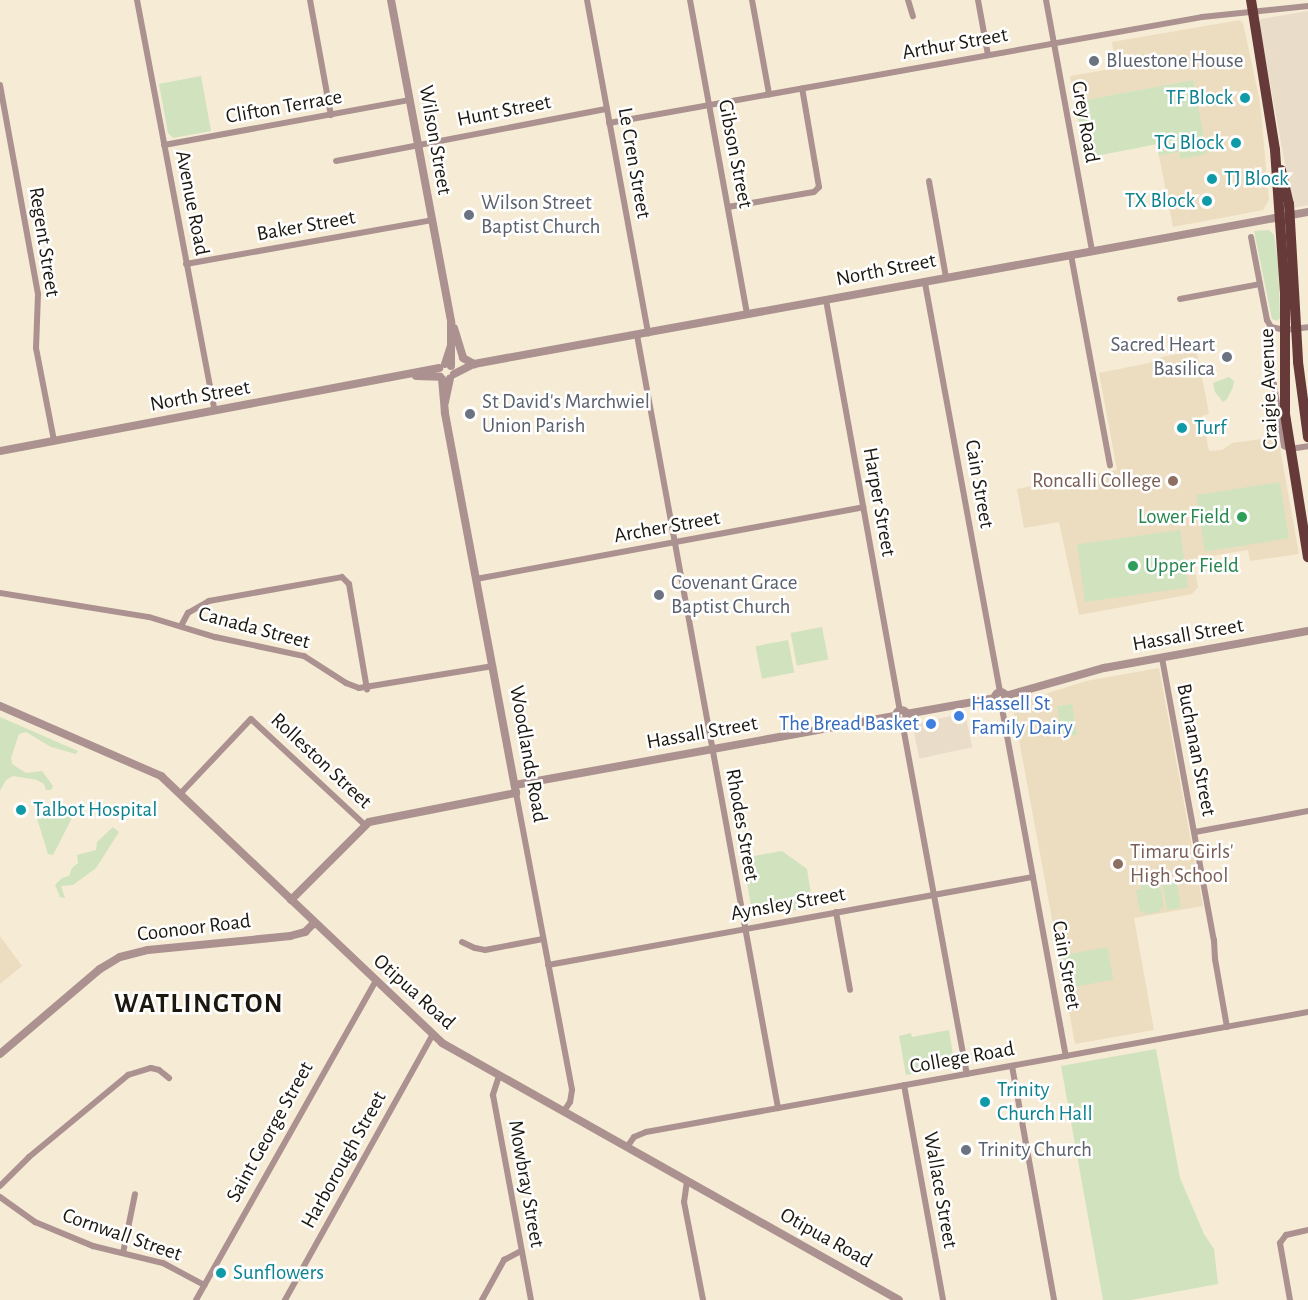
<!DOCTYPE html>
<html>
<head>
<meta charset="utf-8">
<style>
  body { margin:0 }
  #map { position:relative; width:1308px; height:1300px; overflow:hidden; background:#f6ebd4; font-family:"Alegreya Sans",sans-serif }
  div>[style] { position:absolute }
  [style*='--x'] { left:calc(var(--x)*1px); top:calc(var(--y)*1px); width:calc(var(--w)*1px); rotate:calc(var(--a)*1deg) }
  .commercial>* { inset:0; background:#e9dcc8; transform-origin:0 0 }
  .built>* { inset:0; background:#ecddc0 }
  .green>* { inset:0; background:#d0e2be; transform-origin:0 0 }
  .minor>* { height:6px; margin:-3px; padding:0 3px; transform-origin:3px; border-radius:3px; background:#ab918f }
  .tertiary>* { height:8px; margin:-4px; padding:0 4px; transform-origin:4px; border-radius:4px; background:#ab918f }
  .tertiary>.ring { margin:-4px; padding:0; box-sizing:content-box; background:none; border:8px solid #ab918f; border-radius:50% }
  .trunk>* { height:10px; margin:-5px; padding:0 5px; transform-origin:5px; border-radius:5px; background:#663a38 }
  .dots>* { width:16px; height:16px; translate:-50% -50%; box-sizing:border-box; border:3px solid #fff; border-radius:50% }
  span { translate:-50% -50%; white-space:nowrap; text-align:center; line-height:1.15; -webkit-text-stroke:5px #fff; paint-order:stroke }
  .street-label { font-size:21px; color:#1c1810 }
  .worship-label { font-size:21px; color:#5b616d }
  .left { translate:0 -50%; text-align:left }
  .right { translate:-100% -50%; text-align:right }
  .culture-label { font-size:21px; color:#0d838f }
  .education-label { font-size:21px; color:#785e54 }
  .leisure-label { font-size:21px; color:#27864d }
  .shop-label { font-size:21px; color:#366cbe }
  .district-label { font-size:27px; color:#1c1810; font-weight:700; letter-spacing:1.5px }
</style>
</head>
<body>
<div id="map">
  <div class="commercial">
    <div style="clip-path:polygon(1308px 11px,1308px 205px,1293px 208px,1259px 23px,1261px 19px)"></div>
    <div style="left:965px;top:713px;width:35px;height:54px;rotate:78deg"></div>
  </div>
  <div class="built">
    <div style="clip-path:polygon(1240px 20px,1243px 23px,1260px 102px,1269px 200px,1263px 210px,1173px 227px,1159px 156px,1179px 152px,1180px 158px,1193px 80px,1075px 102px,1070px 76px,1116px 68px,1112px 42px)"></div>
    <div style="clip-path:polygon(1192px 351px,1197px 353px,1207px 403px,1209px 414px,1202px 416px,1209px 451px,1222px 450px,1232px 443px,1278px 437px,1299px 554px,1250px 561px,1248px 550px,1193px 559px,1198px 587px,1192px 594px,1079px 615px,1059px 522px,1024px 528px,1017px 489px,1117px 470px,1099px 373px,1149px 363px,1162px 357px)"></div>
    <div style="clip-path:polygon(1159px 668px,1203px 906px,1134px 918px,1154px 1030px,1075px 1044px,1013px 707px,1014px 704px,1086px 681px)"></div>
    <div style="clip-path:polygon(0 936px,22px 966px,0 984px)"></div>
  </div>
  <div class="green">
    <div style="clip-path:polygon(201px 76px,211px 131px,173px 138px,168px 133px,159px 84px)"></div>
    <div style="clip-path:polygon(1193px 80px,1207px 154px,1180px 159px,1179px 152px,1159px 156px,1157px 144px,1086px 158px,1075px 102px)"></div>
    <div style="clip-path:polygon(1269px 230px,1274px 235px,1278px 261px,1280px 318px,1277px 321px,1272px 319px,1254px 231px)"></div>
    <div style="clip-path:polygon(1229px 377px,1234px 381px,1233px 387px,1227px 399px,1223px 402px,1215px 392px,1213px 383px)"></div>
    <div style="left:1280px;top:482px;width:57px;height:85px;rotate:81deg"></div>
    <div style="left:1180px;top:530px;width:58px;height:104px;rotate:82deg"></div>
    <div style="left:822px;top:627px;width:33px;height:32px;rotate:79deg"></div>
    <div style="left:788px;top:640px;width:33px;height:33px;rotate:79deg"></div>
    <div style="left:1072px;top:704px;width:31px;height:15px;rotate:81deg"></div>
    <div style="clip-path:polygon(0 717px,78px 751px,76px 754px,51px 747px,26px 732px,19px 734px,11px 758px,12px 764px,26px 773px,42px 771px,53px 786px,51px 790px,46px 790px,44px 784px,37px 780px,13px 776px,6px 780px,0 791px)"></div>
    <div style="clip-path:polygon(40px 807px,73px 816px,53px 855px,48px 854px,36px 815px)"></div>
    <div style="clip-path:polygon(113px 827px,119px 832px,96px 868px,73px 885px,61px 886px,65px 898px,60px 897px,55px 885px,62px 878px,69px 876px,72px 868px,78px 863px,77px 855px,96px 850px,97px 842px)"></div>
    <div style="clip-path:polygon(782px 851px,807px 869px,813px 907px,753px 918px,743px 858px)"></div>
    <div style="left:1176px;top:879px;width:29px;height:14px;rotate:80deg"></div>
    <div style="clip-path:polygon(1155px 883px,1155px 886px,1160px 885px,1164px 908px,1159px 909px,1160px 912px,1145px 914px,1145px 911px,1140px 912px,1136px 890px,1141px 889px,1140px 886px)"></div>
    <div style="left:1107px;top:947px;width:33px;height:45px;rotate:79deg"></div>
    <div style="clip-path:polygon(949px 1030px,954px 1061px,950px 1067px,906px 1075px,899px 1036px,911px 1033px,912px 1037px)"></div>
    <div style="clip-path:polygon(1156px 1049px,1180px 1178px,1204px 1234px,1214px 1249px,1218px 1284px,1131px 1300px,1103px 1300px,1061px 1066px)"></div>
  </div>
  <div class="minor">
    <div style="--x:137;--y:0;--w:418;--a:79.3"></div>
    <div style="--x:310;--y:0;--w:117;--a:79.7"></div>
    <div style="--x:587;--y:0;--w:339;--a:79.6"></div>
    <div style="--x:690;--y:0;--w:320;--a:79.7"></div>
    <div style="--x:752;--y:0;--w:96;--a:79.7"></div>
    <div style="--x:908;--y:0;--w:17;--a:73"></div>
    <div style="--x:978;--y:0;--w:56;--a:79.7"></div>
    <div style="--x:1046;--y:0;--w:255;--a:79.6"></div>
    <div style="--x:0;--y:85;--w:212;--a:79.7"></div>
    <div style="--x:38;--y:294;--w:54;--a:92.1"></div>
    <div style="--x:36;--y:348;--w:95;--a:79"></div>
    <div style="--x:609;--y:123;--w:602;--a:-10.13"></div>
    <div style="--x:1202;--y:17;--w:107;--a:-5.9"></div>
    <div style="--x:164;--y:145;--w:250;--a:-10.4"></div>
    <div style="--x:336;--y:161;--w:276;--a:-10.9"></div>
    <div style="--x:929;--y:181;--w:97;--a:80"></div>
    <div style="--x:728;--y:207;--w:87;--a:-9.9"></div>
    <div style="--x:814;--y:192;--w:7;--a:-45"></div>
    <div style="--x:819;--y:187;--w:100;--a:-99.7"></div>
    <div style="--x:1251;--y:237;--w:48;--a:79.2"></div>
    <div style="--x:1071;--y:255;--w:214;--a:79.5"></div>
    <div style="--x:186;--y:264;--w:250;--a:-10.1"></div>
    <div style="--x:925;--y:283;--w:416;--a:79.6"></div>
    <div style="--x:1180;--y:299;--w:81;--a:-10.6"></div>
    <div style="--x:1260;--y:284;--w:37;--a:79"></div>
    <div style="--x:1267;--y:320;--w:8;--a:60"></div>
    <div style="--x:1271;--y:327;--w:14;--a:12"></div>
    <div style="--x:1285;--y:330;--w:23;--a:-7"></div>
    <div style="--x:826;--y:300;--w:417;--a:79.8"></div>
    <div style="--x:1271;--y:327;--w:10;--a:119"></div>
    <div style="--x:1266;--y:336;--w:111;--a:80.7"></div>
    <div style="--x:1284;--y:446;--w:7;--a:27"></div>
    <div style="--x:1290;--y:449;--w:18;--a:-9"></div>
    <div style="--x:637;--y:335;--w:786;--a:79.66"></div>
    <div style="--x:476;--y:579;--w:394;--a:-10.5"></div>
    <div style="--x:0;--y:593;--w:151;--a:9.2"></div>
    <div style="--x:149;--y:617;--w:69;--a:16.9"></div>
    <div style="--x:215;--y:637;--w:91;--a:12.1"></div>
    <div style="--x:304;--y:656;--w:50;--a:32.7"></div>
    <div style="--x:346;--y:683;--w:14;--a:21"></div>
    <div style="--x:359;--y:688;--w:136;--a:-9.3"></div>
    <div style="--x:181;--y:626;--w:15;--a:-62"></div>
    <div style="--x:188;--y:613;--w:24;--a:-30"></div>
    <div style="--x:209;--y:601;--w:135;--a:-10.2"></div>
    <div style="--x:342;--y:577;--w:10;--a:45"></div>
    <div style="--x:349;--y:584;--w:107;--a:80.3"></div>
    <div style="--x:1162;--y:658;--w:287;--a:79.6"></div>
    <div style="--x:1214;--y:940;--w:19;--a:87"></div>
    <div style="--x:1215;--y:959;--w:69;--a:80"></div>
    <div style="--x:1001;--y:703;--w:359;--a:79.6"></div>
    <div style="--x:902;--y:721;--w:359;--a:79.6"></div>
    <div style="--x:516;--y:793;--w:302;--a:79.3"></div>
    <div style="--x:572;--y:1090;--w:12;--a:99"></div>
    <div style="--x:570;--y:1102;--w:11;--a:124"></div>
    <div style="--x:180;--y:794;--w:103;--a:-46.6"></div>
    <div style="--x:251;--y:719;--w:154;--a:42.9"></div>
    <div style="--x:1195;--y:832;--w:115;--a:-10.5"></div>
    <div style="--x:836;--y:912;--w:79;--a:79.8"></div>
    <div style="--x:462;--y:942;--w:14;--a:25"></div>
    <div style="--x:475;--y:948;--w:10;--a:11"></div>
    <div style="--x:485;--y:950;--w:59;--a:-10.7"></div>
    <div style="--x:548;--y:965;--w:493;--a:-10.3"></div>
    <div style="--x:1012;--y:1066;--w:238;--a:79.8"></div>
    <div style="--x:499;--y:1076;--w:20;--a:108"></div>
    <div style="--x:493;--y:1095;--w:208;--a:79.5"></div>
    <div style="--x:904;--y:1085;--w:219;--a:79.7"></div>
    <div style="--x:627;--y:1147;--w:12;--a:-55"></div>
    <div style="--x:634;--y:1137;--w:13;--a:-23"></div>
    <div style="--x:646;--y:1132;--w:673;--a:-10.27"></div>
    <div style="--x:687;--y:1181;--w:21;--a:98"></div>
    <div style="--x:684;--y:1202;--w:100;--a:79"></div>
    <div style="--x:0;--y:1186;--w:41;--a:-45"></div>
    <div style="--x:29;--y:1157;--w:129;--a:-39.6"></div>
    <div style="--x:128;--y:1075;--w:24;--a:-17"></div>
    <div style="--x:151;--y:1068;--w:8;--a:14"></div>
    <div style="--x:159;--y:1070;--w:13;--a:39"></div>
    <div style="--x:0;--y:1197;--w:43;--a:35.5"></div>
    <div style="--x:35;--y:1222;--w:63;--a:22.5"></div>
    <div style="--x:93;--y:1246;--w:72;--a:13.7"></div>
    <div style="--x:163;--y:1263;--w:47;--a:28.2"></div>
    <div style="--x:123;--y:1253;--w:60;--a:-78.5"></div>
    <div style="--x:196;--y:1300;--w:365;--a:-60.6"></div>
    <div style="--x:285;--y:1300;--w:302;--a:-60.9"></div>
    <div style="--x:482;--y:1300;--w:46;--a:-61.2"></div>
    <div style="--x:504;--y:1260;--w:19;--a:-28"></div>
    <div style="--x:1290;--y:1300;--w:58;--a:-100"></div>
    <div style="--x:1280;--y:1243;--w:10;--a:-53"></div>
    <div style="--x:1286;--y:1235;--w:23;--a:-13"></div>
  </div>
  <div class="tertiary">
    <div style="--x:391;--y:0;--w:328;--a:79.4"></div>
    <div style="--x:451;--y:322;--w:44;--a:90"></div>
    <div style="--x:454;--y:328;--w:31;--a:73"></div>
    <div style="--x:463;--y:358;--w:13;--a:29"></div>
    <div style="--x:445;--y:364;--w:23;--a:-72"></div>
    <div style="--x:454;--y:374;--w:22;--a:-27"></div>
    <div style="--x:474;--y:364;--w:848;--a:-10.33"></div>
    <div style="--x:416;--y:376;--w:24;--a:2"></div>
    <div style="--x:445;--y:402;--w:24;--a:-78"></div>
    <div style="--x:0;--y:451;--w:447;--a:-10.7"></div>
    <div class="ring" style="left:994.5px;top:691.5px;width:3px;height:3px"></div>
    <div style="--x:1005;--y:696;--w:103;--a:-15.8"></div>
    <div style="--x:1104;--y:668;--w:207;--a:-10.3"></div>
    <div style="--x:0;--y:706;--w:176;--a:23.5"></div>
    <div style="--x:161;--y:776;--w:388;--a:43.5"></div>
    <div style="--x:442;--y:1043;--w:524;--a:29.35"></div>
    <div class="ring" style="left:895.5px;top:709.5px;width:3px;height:3px"></div>
    <div style="--x:906;--y:714;--w:90;--a:-10.2"></div>
    <div style="--x:515;--y:785;--w:387;--a:-10.3"></div>
    <div style="--x:291;--y:900;--w:110;--a:-45"></div>
    <div style="--x:369;--y:822;--w:150;--a:-11.2"></div>
    <div style="--x:516;--y:793;--w:387;--a:-100.6"></div>
    <div style="--x:445;--y:413;--w:34;--a:-95"></div>
    <div style="--x:0;--y:1054;--w:131;--a:-40.4"></div>
    <div style="--x:100;--y:969;--w:23;--a:-31"></div>
    <div style="--x:120;--y:957;--w:29;--a:-14"></div>
    <div style="--x:148;--y:950;--w:143;--a:-5.6"></div>
    <div style="--x:290;--y:936;--w:16;--a:-15"></div>
    <div style="--x:305;--y:932;--w:13;--a:-45"></div>
  </div>
  <div class="trunk">
    <div style="--x:1251;--y:0;--w:152;--a:80.9"></div>
    <div style="--x:1275;--y:150;--w:144;--a:86"></div>
    <div style="--x:1285;--y:294;--w:120;--a:90"></div>
    <div style="--x:1285;--y:414;--w:145;--a:80.9"></div>
    <div style="--x:1281;--y:170;--w:35;--a:77"></div>
    <div style="--x:1289;--y:204;--w:158;--a:86.7"></div>
    <div style="--x:1298;--y:362;--w:76;--a:82.4"></div>
  </div>
  <div class="dots">
    <div style="left:1094px;top:61px;background:#6b7280"></div>
    <div style="left:1245px;top:98px;background:#0f9aa8"></div>
    <div style="left:1236px;top:143px;background:#0f9aa8"></div>
    <div style="left:1212px;top:179px;background:#0f9aa8"></div>
    <div style="left:1207px;top:201px;background:#0f9aa8"></div>
    <div style="left:469px;top:215px;background:#6b7280"></div>
    <div style="left:1227px;top:357px;background:#6b7280"></div>
    <div style="left:470px;top:414px;background:#6b7280"></div>
    <div style="left:1182px;top:428px;background:#0f9aa8"></div>
    <div style="left:1173px;top:481px;background:#8d6e63"></div>
    <div style="left:1242px;top:517px;background:#2e9e5b"></div>
    <div style="left:1133px;top:566px;background:#2e9e5b"></div>
    <div style="left:659px;top:595px;background:#6b7280"></div>
    <div style="left:959px;top:716px;background:#3f7fe0"></div>
    <div style="left:931px;top:724px;background:#3f7fe0"></div>
    <div style="left:21px;top:810px;background:#0f9aa8"></div>
    <div style="left:1118px;top:864px;background:#8d6e63"></div>
    <div style="left:985px;top:1102px;background:#0f9aa8"></div>
    <div style="left:966px;top:1150px;background:#6b7280"></div>
    <div style="left:221px;top:1273px;background:#0f9aa8"></div>
  </div>
  <div class="street-label">
    <span style="left:955px;top:44px;rotate:-10deg">Arthur Street</span>
    <span style="left:284px;top:107px;rotate:-10deg">Clifton Terrace</span>
    <span style="left:504px;top:111px;rotate:-11deg">Hunt Street</span>
    <span style="left:1085px;top:122px;rotate:80deg">Grey Road</span>
    <span style="left:435px;top:140px;rotate:80deg">Wilson Street</span>
    <span style="left:735px;top:154px;rotate:79deg">Gibson Street</span>
    <span style="left:634px;top:163px;rotate:80deg">Le Cren Street</span>
    <span style="left:192px;top:203px;rotate:79deg">Avenue Road</span>
    <span style="left:306px;top:226px;rotate:-10deg">Baker Street</span>
    <span style="left:44px;top:242px;rotate:81deg">Regent Street</span>
    <span style="left:886px;top:270px;rotate:-11deg">North Street</span>
    <span style="left:1269px;top:389px;rotate:-92deg">Craigie Avenue</span>
    <span style="left:200px;top:396px;rotate:-10deg">North Street</span>
    <span style="left:979px;top:484px;rotate:80deg">Cain Street</span>
    <span style="left:879px;top:502px;rotate:80deg">Harper Street</span>
    <span style="left:667px;top:527px;rotate:-10deg">Archer Street</span>
    <span style="left:254px;top:628px;rotate:15deg">Canada Street</span>
    <span style="left:1188px;top:635px;rotate:-10deg">Hassall Street</span>
    <span style="left:702px;top:733px;rotate:-10deg">Hassall Street</span>
    <span style="left:1196px;top:750px;rotate:79deg">Buchanan Street</span>
    <span style="left:528px;top:754px;rotate:80deg">Woodlands Road</span>
    <span style="left:321px;top:761px;rotate:43deg">Rolleston Street</span>
    <span style="left:742px;top:825px;rotate:80deg">Rhodes Street</span>
    <span style="left:788px;top:904px;rotate:-10deg">Aynsley Street</span>
    <span style="left:194px;top:928px;rotate:-7deg">Coonoor Road</span>
    <span style="left:1066px;top:965px;rotate:80deg">Cain Street</span>
    <span style="left:414px;top:992px;rotate:42deg">Otipua Road</span>
    <span style="left:962px;top:1058px;rotate:-10deg">College Road</span>
    <span style="left:270px;top:1132px;rotate:-61deg">Saint George Street</span>
    <span style="left:344px;top:1160px;rotate:-61deg">Harborough Street</span>
    <span style="left:526px;top:1184px;rotate:80deg">Mowbray Street</span>
    <span style="left:940px;top:1190px;rotate:80deg">Wallace Street</span>
    <span style="left:122px;top:1235px;rotate:19deg">Cornwall Street</span>
    <span style="left:826px;top:1238px;rotate:29deg">Otipua Road</span>
  </div>
  <div class="worship-label">
    <span class="left" style="left:1106px;top:61px">Bluestone House</span>
    <span class="left" style="left:481px;top:215px">Wilson Street<br>Baptist Church</span>
    <span class="right" style="left:1215px;top:357px">Sacred Heart<br>Basilica</span>
    <span class="left" style="left:482px;top:414px">St David's Marchwiel<br>Union Parish</span>
    <span class="left" style="left:671px;top:595px">Covenant Grace<br>Baptist Church</span>
    <span class="left" style="left:978px;top:1150px">Trinity Church</span>
  </div>
  <div class="culture-label">
    <span class="right" style="left:1233px;top:98px">TF Block</span>
    <span class="right" style="left:1224px;top:143px">TG Block</span>
    <span class="left" style="left:1224px;top:179px">TJ Block</span>
    <span class="right" style="left:1195px;top:201px">TX Block</span>
    <span class="left" style="left:1194px;top:428px">Turf</span>
    <span class="left" style="left:33px;top:810px">Talbot Hospital</span>
    <span class="left" style="left:997px;top:1102px">Trinity<br>Church Hall</span>
    <span class="left" style="left:233px;top:1273px">Sunflowers</span>
  </div>
  <div class="education-label">
    <span class="right" style="left:1161px;top:481px">Roncalli College</span>
    <span class="left" style="left:1130px;top:864px">Timaru Girls'<br>High School</span>
  </div>
  <div class="leisure-label">
    <span class="right" style="left:1230px;top:517px">Lower Field</span>
    <span class="left" style="left:1145px;top:566px">Upper Field</span>
  </div>
  <div class="shop-label">
    <span class="left" style="left:971px;top:716px">Hassell St<br>Family Dairy</span>
    <span class="right" style="left:919px;top:724px">The Bread Basket</span>
  </div>
  <div class="district-label">
    <span style="left:199px;top:1004px">WATLINGTON</span>
  </div>
</div>
</body>
</html>
